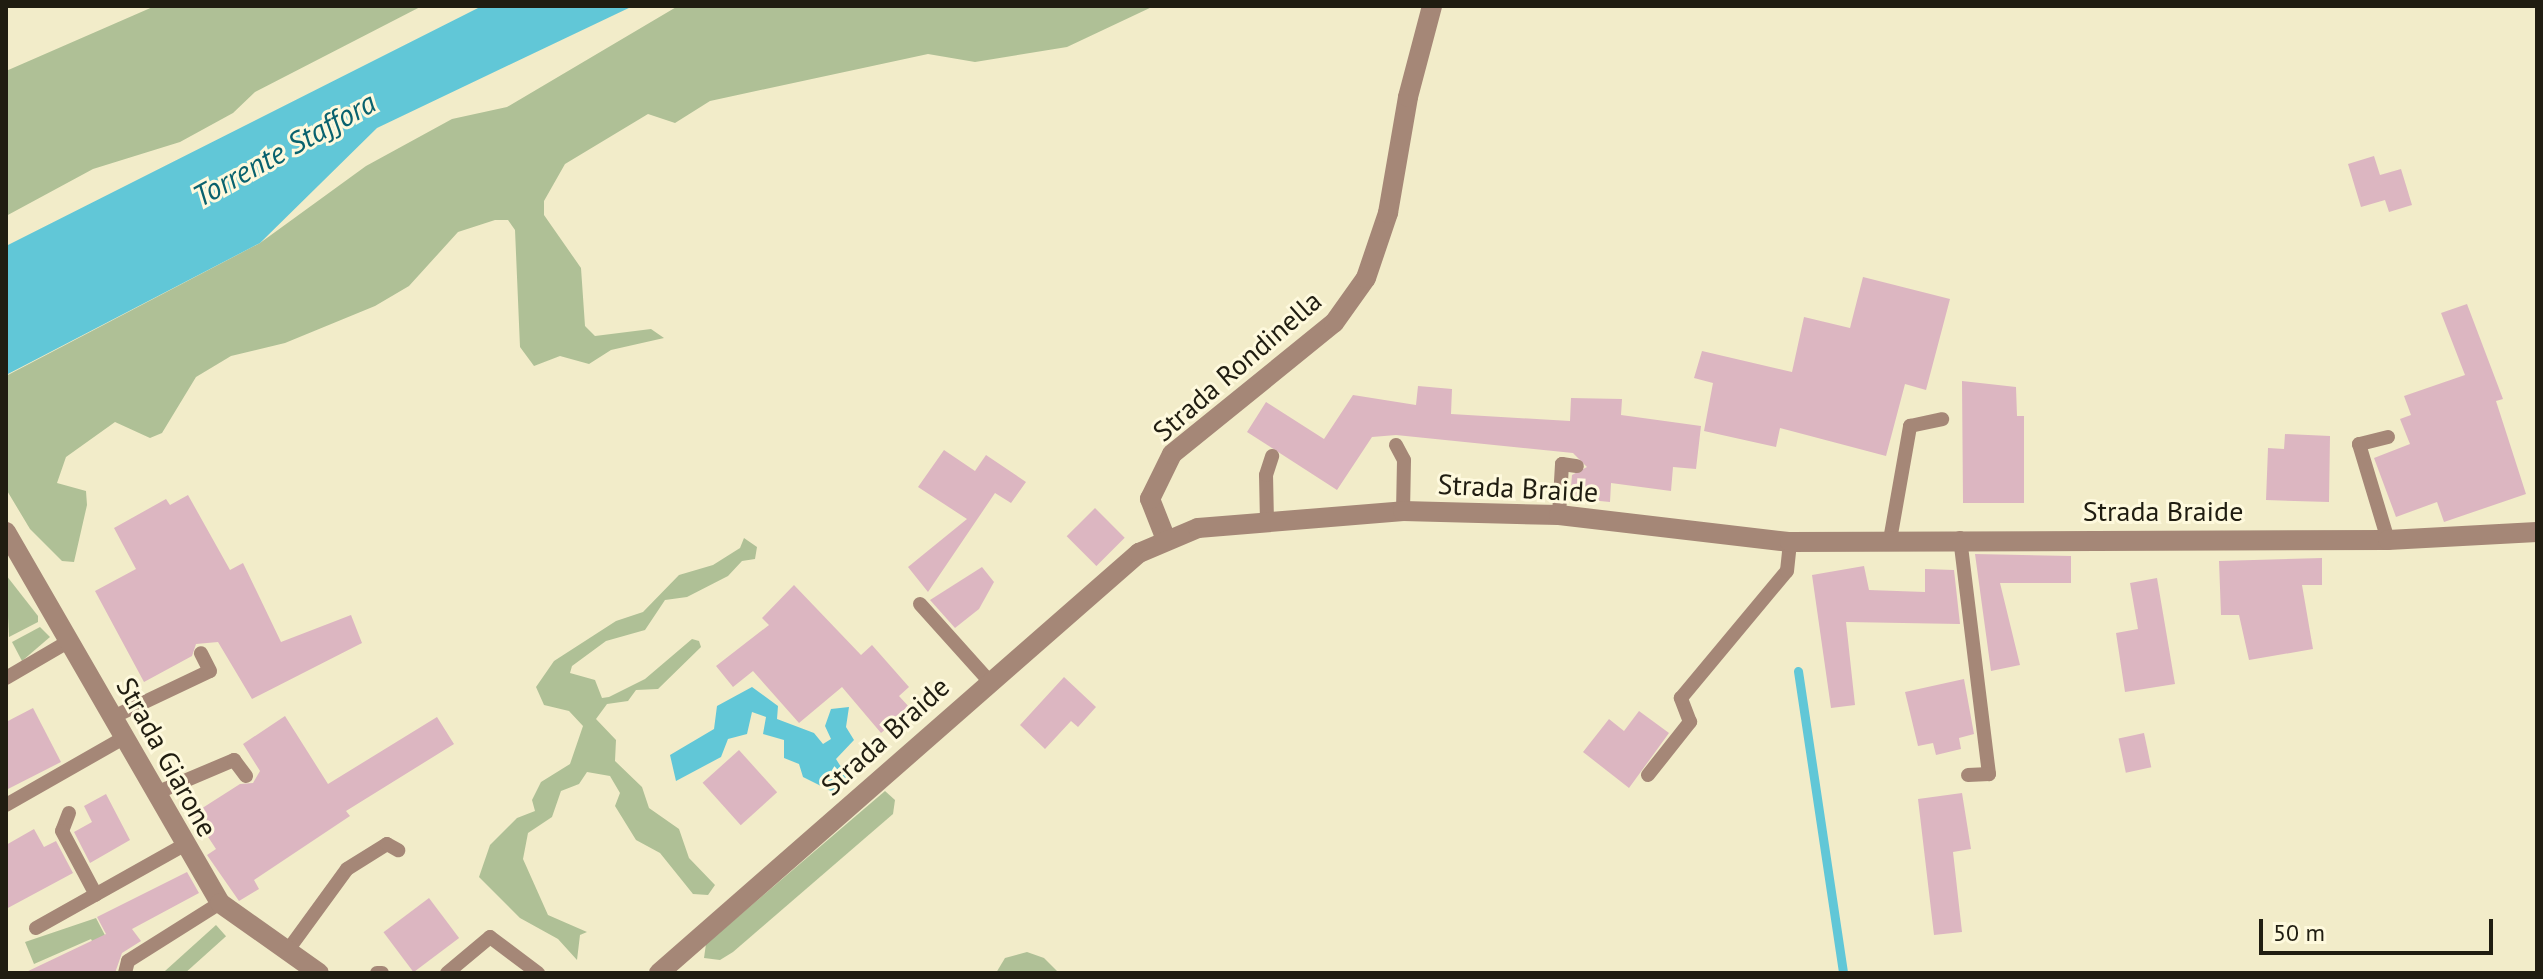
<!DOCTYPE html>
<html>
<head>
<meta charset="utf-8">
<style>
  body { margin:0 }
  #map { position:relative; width:2543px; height:979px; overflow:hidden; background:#f2ecc9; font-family:"PT Sans",sans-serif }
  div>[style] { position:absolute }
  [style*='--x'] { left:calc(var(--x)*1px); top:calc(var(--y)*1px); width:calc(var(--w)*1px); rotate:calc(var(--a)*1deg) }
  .green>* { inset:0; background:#afc096; transform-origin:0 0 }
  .water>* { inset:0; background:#61c7d7 }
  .stream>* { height:9px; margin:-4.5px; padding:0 4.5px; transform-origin:4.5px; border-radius:4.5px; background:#61c7d7 }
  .building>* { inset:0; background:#dcb6c1; transform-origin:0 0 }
  .service>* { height:14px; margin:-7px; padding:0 7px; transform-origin:7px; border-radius:7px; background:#a58777 }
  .minor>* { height:20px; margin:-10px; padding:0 10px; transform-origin:10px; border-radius:10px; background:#a58777 }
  span { translate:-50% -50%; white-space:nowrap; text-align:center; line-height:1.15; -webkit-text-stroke:6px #fef9dd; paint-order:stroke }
  .street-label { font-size:28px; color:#201d11 }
  .water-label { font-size:30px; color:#09626e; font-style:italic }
  .frame { position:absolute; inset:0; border:8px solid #201d11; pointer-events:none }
  .scale { position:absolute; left:2259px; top:919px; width:234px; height:36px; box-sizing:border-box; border:4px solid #201d11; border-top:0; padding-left:10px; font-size:24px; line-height:28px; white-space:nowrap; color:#201d11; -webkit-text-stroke:6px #fef9dd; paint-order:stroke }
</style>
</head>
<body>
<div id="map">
  <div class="green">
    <div style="clip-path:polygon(155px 6px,422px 6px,255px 92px,233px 113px,180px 142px,93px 169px,6px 216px,6px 71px)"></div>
    <div style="clip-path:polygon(678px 6px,1154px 6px,1067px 47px,975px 62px,928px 54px,710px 101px,675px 123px,648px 114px,565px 164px,544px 201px,544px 215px,581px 268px,585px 326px,595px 336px,651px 329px,664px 338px,611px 350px,589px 364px,560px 356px,534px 366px,520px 347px,515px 230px,508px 220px,495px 220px,458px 232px,409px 286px,375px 306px,285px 343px,231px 356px,196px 377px,162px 433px,150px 438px,115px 422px,66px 457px,57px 483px,86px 491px,87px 505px,74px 562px,62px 561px,30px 529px,6px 489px,6px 376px,260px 243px,366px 166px,452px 119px,507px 107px)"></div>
    <div style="clip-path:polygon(744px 538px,757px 547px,755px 559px,742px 561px,728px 576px,687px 597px,665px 600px,645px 630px,606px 641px,572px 666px,570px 673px,595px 680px,602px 698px,609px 697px,645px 679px,692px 639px,699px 641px,701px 647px,658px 689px,636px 690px,628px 701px,607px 704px,596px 719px,616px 740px,615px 761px,642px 787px,649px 808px,679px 829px,689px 858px,715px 885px,708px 895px,693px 894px,660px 853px,636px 840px,615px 806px,620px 793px,610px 776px,587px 772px,579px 784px,561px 791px,552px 817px,528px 833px,523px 859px,548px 915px,587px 932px,580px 935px,577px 960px,558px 939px,520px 918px,479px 877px,490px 845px,517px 818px,535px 811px,532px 800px,541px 782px,570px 764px,583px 726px,569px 711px,544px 705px,536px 687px,554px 661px,616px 621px,643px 612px,679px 575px,713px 565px,740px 548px)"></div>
    <div style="clip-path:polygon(6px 575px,38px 616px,38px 622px,9px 637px)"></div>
    <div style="clip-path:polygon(40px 627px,50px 637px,22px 661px,12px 642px)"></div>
    <div style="clip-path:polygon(885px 791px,895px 800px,893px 814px,733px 952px,720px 960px,704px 958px,706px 944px)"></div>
    <div style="clip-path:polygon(96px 918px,108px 941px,95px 947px,91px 939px,34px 964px,25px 942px)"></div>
    <div style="left:216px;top:925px;width:15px;height:69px;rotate:48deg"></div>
    <div style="clip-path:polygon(1027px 952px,1044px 958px,1059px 973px,996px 973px,1005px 958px)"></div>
  </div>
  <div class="water">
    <div style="clip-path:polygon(482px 6px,633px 6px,377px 128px,260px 243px,6px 375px,6px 246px)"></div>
    <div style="clip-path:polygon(752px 687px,778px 706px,777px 719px,814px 733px,823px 744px,831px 739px,825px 726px,831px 709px,849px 707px,846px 727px,854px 740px,836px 759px,851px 783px,833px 792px,803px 777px,799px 764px,784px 758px,784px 740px,763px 734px,766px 717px,752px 712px,747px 734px,728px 739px,721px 757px,676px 781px,670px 755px,714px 729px,717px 706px)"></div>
  </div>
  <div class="stream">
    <div style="--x:1798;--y:671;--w:305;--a:81.5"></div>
  </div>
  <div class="building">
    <div style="clip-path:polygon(2374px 156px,2380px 175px,2401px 169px,2412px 205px,2389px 212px,2385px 200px,2361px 207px,2348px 164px)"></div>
    <div style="clip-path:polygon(1863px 277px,1950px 299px,1926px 390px,1905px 384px,1886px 456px,1780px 428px,1776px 447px,1704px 431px,1713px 383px,1694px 378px,1702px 351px,1792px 372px,1804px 317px,1850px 328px)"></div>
    <div style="clip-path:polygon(2467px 304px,2503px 399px,2496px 401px,2526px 494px,2444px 522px,2437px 502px,2396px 517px,2374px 458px,2410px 444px,2400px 419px,2411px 415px,2404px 396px,2465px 375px,2441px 313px)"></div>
    <div style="clip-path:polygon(1962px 381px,2016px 387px,2017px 416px,2024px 416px,2024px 503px,1963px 503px)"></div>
    <div style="clip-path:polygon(1418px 386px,1452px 389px,1451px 414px,1570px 421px,1571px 398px,1622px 399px,1621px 415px,1701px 426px,1696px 469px,1673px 467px,1671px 491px,1611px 483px,1610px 502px,1570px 498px,1572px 475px,1587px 467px,1573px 453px,1396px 435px,1372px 437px,1337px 490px,1247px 432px,1266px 402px,1324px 439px,1353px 395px,1416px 405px)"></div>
    <div style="clip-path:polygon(2285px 434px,2330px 436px,2329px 502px,2266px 500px,2268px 448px,2284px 449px)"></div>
    <div style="clip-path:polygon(944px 450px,975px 471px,986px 455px,1026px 482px,1011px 503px,995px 493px,928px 592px,908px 567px,967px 519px,918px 487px)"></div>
    <div style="clip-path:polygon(188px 495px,230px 570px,243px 563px,281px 642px,351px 615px,362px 643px,252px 699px,218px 642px,196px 644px,192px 656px,144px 682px,95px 591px,136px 569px,114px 528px,166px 499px,170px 505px)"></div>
    <div style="left:1095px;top:508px;width:42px;height:40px;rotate:45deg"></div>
    <div style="clip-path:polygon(1975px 554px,2071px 556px,2071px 583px,2000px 583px,2020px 665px,1991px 671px)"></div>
    <div style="clip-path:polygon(2322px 558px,2322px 585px,2302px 585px,2313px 649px,2249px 660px,2239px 615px,2221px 615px,2219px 561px)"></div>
    <div style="clip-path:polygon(1864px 566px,1869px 590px,1925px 592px,1925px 569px,1954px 570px,1960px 624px,1846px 622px,1855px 705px,1831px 708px,1812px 575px)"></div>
    <div style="clip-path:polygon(982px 567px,994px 582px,979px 609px,955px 628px,930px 600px)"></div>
    <div style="clip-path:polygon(2157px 578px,2175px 684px,2125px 692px,2116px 633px,2138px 629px,2130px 583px)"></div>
    <div style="clip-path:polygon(794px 585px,861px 655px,872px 645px,909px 687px,899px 696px,910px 708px,881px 733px,842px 687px,799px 723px,753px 671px,733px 687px,716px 666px,769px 625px,762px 618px)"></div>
    <div style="clip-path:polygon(1064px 677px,1096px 707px,1078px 727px,1071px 721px,1045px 749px,1020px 725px)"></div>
    <div style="clip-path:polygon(1964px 679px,1974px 734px,1959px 738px,1961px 749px,1936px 755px,1933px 743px,1918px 746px,1905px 692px)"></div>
    <div style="clip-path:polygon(33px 708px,61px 762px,6px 790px,6px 722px)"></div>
    <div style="clip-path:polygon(1639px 711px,1669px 733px,1629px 788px,1583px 752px,1609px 719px,1624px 731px)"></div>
    <div style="clip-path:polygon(285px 716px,328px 784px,437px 717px,454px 744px,346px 811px,350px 816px,254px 880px,259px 889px,239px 901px,207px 855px,216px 849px,193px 814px,240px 784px,253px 783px,260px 771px,243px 744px)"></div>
    <div style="left:2144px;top:733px;width:35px;height:26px;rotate:78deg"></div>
    <div style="left:739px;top:750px;width:57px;height:49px;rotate:48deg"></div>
    <div style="clip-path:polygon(1962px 793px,1971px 849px,1953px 852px,1962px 932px,1934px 935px,1918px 799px)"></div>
    <div style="clip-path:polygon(106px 794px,130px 840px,90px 863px,74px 832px,92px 822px,84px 806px)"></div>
    <div style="clip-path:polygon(34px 829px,44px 847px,56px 841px,73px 873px,6px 909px,6px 845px)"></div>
    <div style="clip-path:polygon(187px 872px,199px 893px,132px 929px,141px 941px,122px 953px,115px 973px,24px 973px,106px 934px,97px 917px)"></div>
    <div style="left:429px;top:898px;width:50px;height:57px;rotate:53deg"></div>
  </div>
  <div class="service">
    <div style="--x:2388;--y:437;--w:30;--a:166"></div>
    <div style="--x:2359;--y:444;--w:100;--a:73.2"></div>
    <div style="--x:1396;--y:445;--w:17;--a:62"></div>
    <div style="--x:1404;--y:460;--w:51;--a:91.1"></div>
    <div style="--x:1559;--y:515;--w:51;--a:-86.6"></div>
    <div style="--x:1562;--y:464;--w:15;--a:8"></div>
    <div style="--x:1267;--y:522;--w:47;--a:-91.2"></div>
    <div style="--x:1266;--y:475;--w:20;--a:-72"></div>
    <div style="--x:1960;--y:538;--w:238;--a:83"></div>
    <div style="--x:1989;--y:774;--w:21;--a:177"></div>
    <div style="--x:1890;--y:540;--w:116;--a:-80"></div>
    <div style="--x:1910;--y:426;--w:33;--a:-12"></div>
    <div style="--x:920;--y:604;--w:103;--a:48.1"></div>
    <div style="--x:6;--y:678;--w:75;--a:-30.3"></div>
    <div style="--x:113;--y:717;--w:107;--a:-25.4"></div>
    <div style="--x:210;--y:671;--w:20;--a:-117"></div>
    <div style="--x:1648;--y:775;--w:68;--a:-51.6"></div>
    <div style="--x:1690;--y:722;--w:26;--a:-111"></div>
    <div style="--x:1681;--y:698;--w:165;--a:-50.2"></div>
    <div style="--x:1787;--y:571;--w:29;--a:-84"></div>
    <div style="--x:156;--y:793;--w:85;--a:-22.9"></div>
    <div style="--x:234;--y:760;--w:20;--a:53"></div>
    <div style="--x:6;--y:805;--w:137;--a:-29.7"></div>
    <div style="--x:69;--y:813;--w:19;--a:111"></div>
    <div style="--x:62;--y:831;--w:72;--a:62"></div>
    <div style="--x:36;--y:928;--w:170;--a:-29.3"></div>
    <div style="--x:288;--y:950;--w:100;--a:-53.9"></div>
    <div style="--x:347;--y:869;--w:47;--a:-32"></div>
    <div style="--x:387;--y:844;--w:13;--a:29"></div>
    <div style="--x:125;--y:973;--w:12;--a:-76"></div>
    <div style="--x:128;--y:961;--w:109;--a:-32.2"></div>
    <div style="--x:377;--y:973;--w:5;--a:0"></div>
    <div style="--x:447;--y:973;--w:56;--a:-39.9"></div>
    <div style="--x:490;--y:937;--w:60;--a:36.9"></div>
  </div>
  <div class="minor">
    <div style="--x:6;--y:532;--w:428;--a:60"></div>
    <div style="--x:220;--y:903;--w:121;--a:35.3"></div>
    <div style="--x:1165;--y:537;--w:41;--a:-111.5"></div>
    <div style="--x:1150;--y:499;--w:50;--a:-63.9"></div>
    <div style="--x:1172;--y:454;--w:208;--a:-39"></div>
    <div style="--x:1334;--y:323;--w:55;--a:-54.6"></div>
    <div style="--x:1366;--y:278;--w:69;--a:-71.3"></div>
    <div style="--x:1388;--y:213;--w:118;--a:-80.2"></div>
    <div style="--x:1408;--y:97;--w:94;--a:-75.2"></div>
    <div style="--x:659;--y:973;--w:638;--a:-41.19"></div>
    <div style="--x:1139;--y:553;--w:64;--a:-23"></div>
    <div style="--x:1198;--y:528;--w:206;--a:-4.7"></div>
    <div style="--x:1403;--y:511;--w:156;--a:1.5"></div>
    <div style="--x:1559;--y:515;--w:233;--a:6.7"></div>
    <div style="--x:1790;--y:542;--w:598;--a:-0.19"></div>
    <div style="--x:2388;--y:540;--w:149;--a:-3.1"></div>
  </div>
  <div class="street-label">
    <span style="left:1237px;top:366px;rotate:-41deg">Strada Rondinella</span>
    <span style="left:1518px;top:488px;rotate:3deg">Strada Braide</span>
    <span style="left:2163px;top:511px">Strada Braide</span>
    <span style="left:885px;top:736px;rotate:-42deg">Strada Braide</span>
    <span style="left:167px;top:757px;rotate:61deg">Strada Giarone</span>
  </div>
  <div class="water-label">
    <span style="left:284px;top:149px;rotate:-29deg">Torrente Staffora</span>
  </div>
  <div class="frame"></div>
  <div class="scale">50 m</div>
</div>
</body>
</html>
